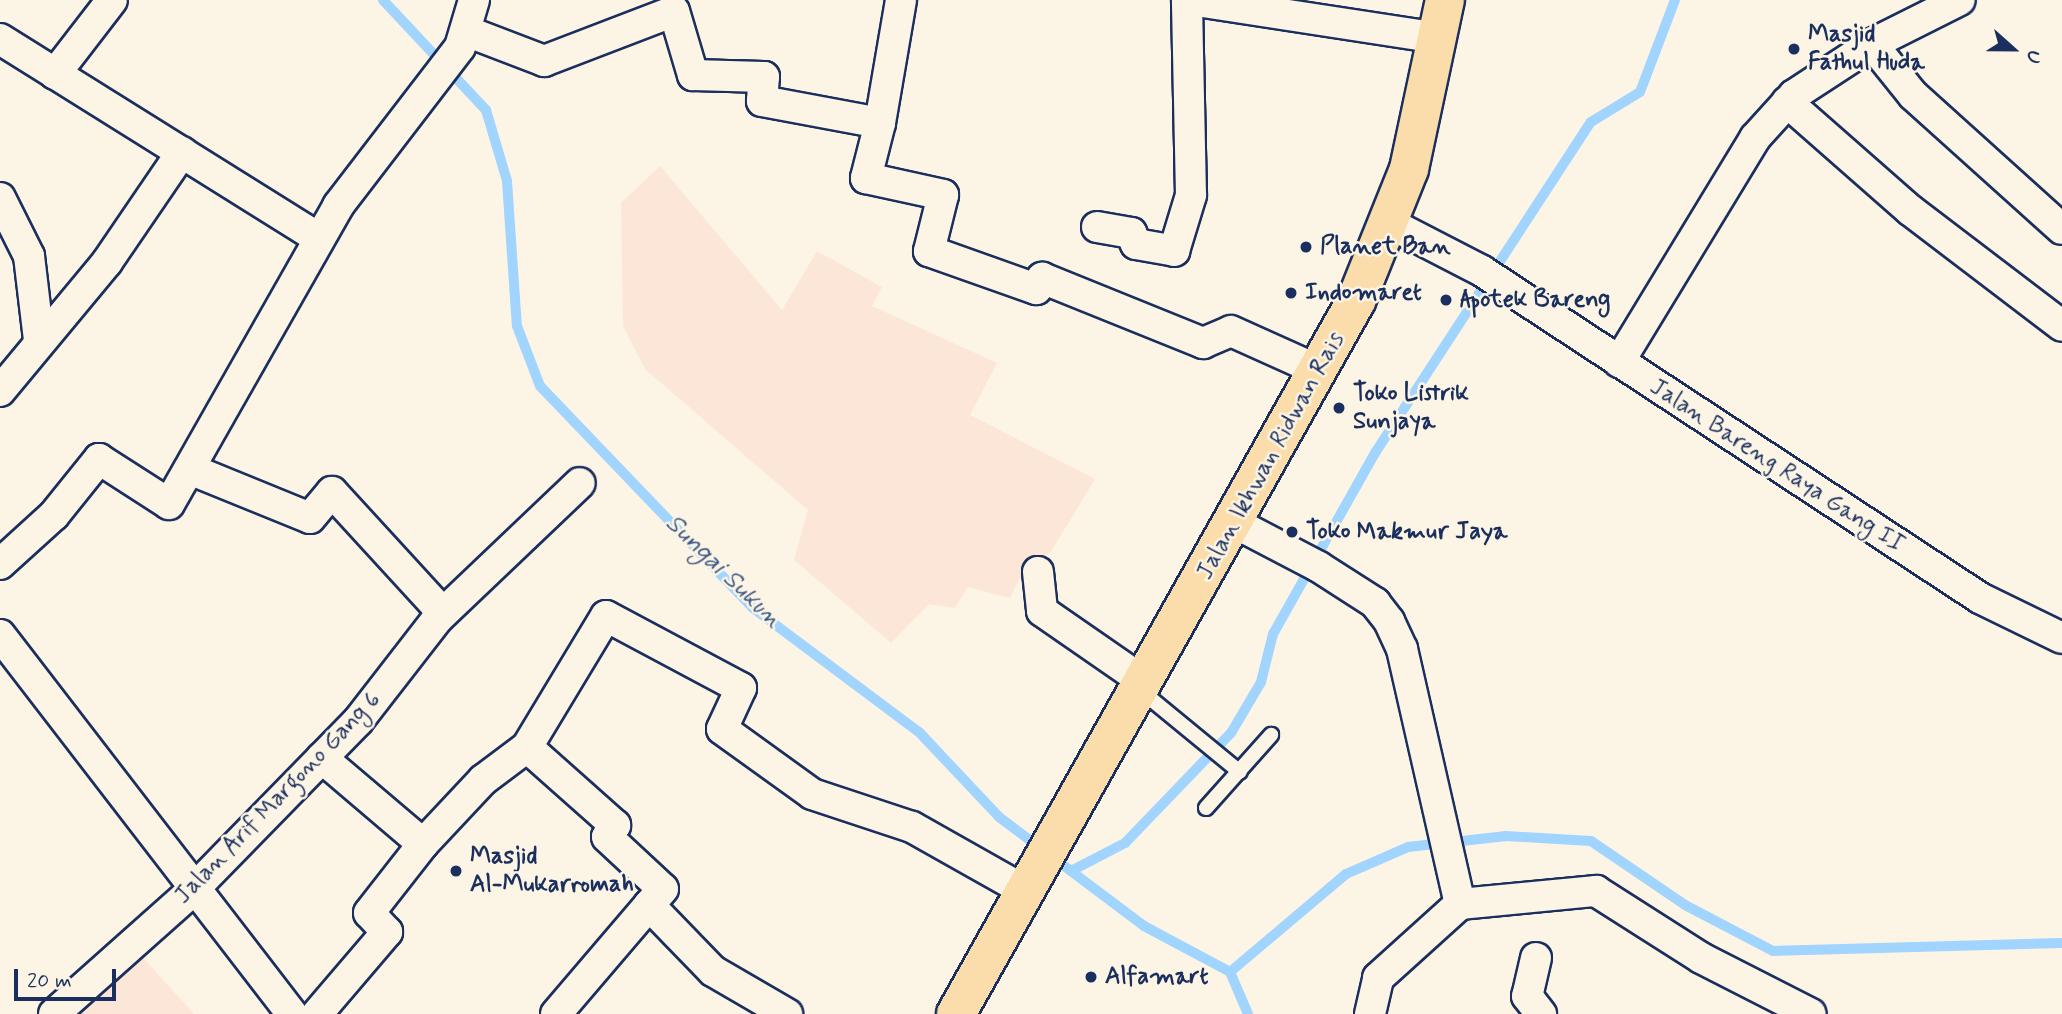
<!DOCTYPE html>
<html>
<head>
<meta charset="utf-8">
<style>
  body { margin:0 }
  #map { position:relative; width:2062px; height:1014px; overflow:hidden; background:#fcf5e5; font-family:Mynerve,sans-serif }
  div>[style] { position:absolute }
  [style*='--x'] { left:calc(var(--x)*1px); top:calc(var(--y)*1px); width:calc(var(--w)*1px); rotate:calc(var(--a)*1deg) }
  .built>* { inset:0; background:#fce6d7 }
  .stream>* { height:10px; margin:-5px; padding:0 5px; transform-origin:5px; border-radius:5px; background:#a1d4ff }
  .roads { filter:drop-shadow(2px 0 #1b2f5e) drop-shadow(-2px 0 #1b2f5e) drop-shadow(0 2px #1b2f5e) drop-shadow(0 -2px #1b2f5e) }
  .lane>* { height:14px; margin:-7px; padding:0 7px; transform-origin:7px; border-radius:7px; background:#fcf5e5 }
  .street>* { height:30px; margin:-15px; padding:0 15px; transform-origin:15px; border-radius:15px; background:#fcf5e5 }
  .primary>* { height:38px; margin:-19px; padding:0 19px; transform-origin:19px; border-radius:19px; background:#fbddab }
  .dots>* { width:19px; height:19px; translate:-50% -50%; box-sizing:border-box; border:4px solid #fcf5e5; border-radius:50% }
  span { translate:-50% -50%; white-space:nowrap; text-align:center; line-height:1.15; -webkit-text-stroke:5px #fcf5e5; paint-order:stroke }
  .poi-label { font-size:24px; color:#1b2f5e; font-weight:700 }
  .left { translate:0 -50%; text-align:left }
  .street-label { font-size:24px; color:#1b2f5e }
  .water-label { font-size:26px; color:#3c5886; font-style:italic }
  .north { position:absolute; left:1978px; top:14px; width:70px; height:70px; -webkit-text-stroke:5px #fcf5e5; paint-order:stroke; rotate:111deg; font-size:19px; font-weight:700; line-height:28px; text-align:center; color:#1b2f5e }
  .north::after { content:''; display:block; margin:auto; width:24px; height:32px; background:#1b2f5e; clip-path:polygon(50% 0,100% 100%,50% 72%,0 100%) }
  .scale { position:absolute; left:14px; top:969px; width:102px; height:32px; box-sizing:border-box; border:4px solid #1b2f5e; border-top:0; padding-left:9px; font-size:21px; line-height:24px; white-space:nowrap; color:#1b2f5e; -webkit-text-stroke:5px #fcf5e5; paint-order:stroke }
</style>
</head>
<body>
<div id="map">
  <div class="built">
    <div style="clip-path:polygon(660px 166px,782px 310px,817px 251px,882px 287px,872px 306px,997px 363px,970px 415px,1095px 479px,1050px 553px,1027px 563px,1010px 598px,968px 587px,955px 608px,929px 604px,891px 643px,794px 560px,808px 510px,645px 369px,623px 326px,621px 203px)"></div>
    <div style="clip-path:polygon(139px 953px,194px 1014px,69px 1014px)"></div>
  </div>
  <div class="stream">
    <div style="--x:383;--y:0;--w:151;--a:46.9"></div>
    <div style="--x:486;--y:110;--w:74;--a:73.5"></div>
    <div style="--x:507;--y:181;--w:145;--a:86.1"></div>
    <div style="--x:517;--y:326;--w:64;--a:69"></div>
    <div style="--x:540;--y:386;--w:308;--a:46.2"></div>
    <div style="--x:753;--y:608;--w:207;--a:36.8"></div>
    <div style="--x:919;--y:732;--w:117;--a:46.7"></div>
    <div style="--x:999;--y:817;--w:181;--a:36.9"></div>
    <div style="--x:1144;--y:926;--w:98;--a:28.1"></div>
    <div style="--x:1230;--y:972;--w:46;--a:66.8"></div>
    <div style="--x:1071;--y:871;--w:61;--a:-27.4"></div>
    <div style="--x:1125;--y:843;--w:153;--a:-46.1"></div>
    <div style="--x:1231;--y:733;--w:59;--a:-59.5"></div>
    <div style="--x:1261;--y:682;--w:49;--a:-76"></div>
    <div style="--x:1273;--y:634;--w:208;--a:-60.6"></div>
    <div style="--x:1375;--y:453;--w:395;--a:-56.9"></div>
    <div style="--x:1591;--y:122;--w:57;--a:-31.5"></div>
    <div style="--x:1640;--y:92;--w:98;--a:-69.2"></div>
    <div style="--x:1230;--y:972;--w:152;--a:-40.2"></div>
    <div style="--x:1346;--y:874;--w:68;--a:-23.5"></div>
    <div style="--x:1408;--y:847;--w:99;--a:-6.4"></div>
    <div style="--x:1506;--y:836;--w:85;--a:3.4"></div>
    <div style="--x:1591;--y:841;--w:114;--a:34.2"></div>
    <div style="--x:1685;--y:905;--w:99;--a:27.6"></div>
    <div style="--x:1773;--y:951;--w:289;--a:-1.6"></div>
  </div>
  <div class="roads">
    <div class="lane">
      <div style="--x:1140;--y:690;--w:129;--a:39.4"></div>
      <div style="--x:1206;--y:808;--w:98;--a:-48.3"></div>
    </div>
    <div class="street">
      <div style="--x:1190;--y:0;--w:252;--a:8.7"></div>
      <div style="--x:466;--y:31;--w:84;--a:21"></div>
      <div style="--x:544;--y:61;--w:139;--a:-21"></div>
      <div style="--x:674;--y:11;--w:67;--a:73.5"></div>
      <div style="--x:693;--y:75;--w:71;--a:1.6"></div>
      <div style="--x:764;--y:77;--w:24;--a:95"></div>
      <div style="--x:762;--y:101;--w:120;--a:10.6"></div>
      <div style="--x:880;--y:123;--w:57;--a:104.3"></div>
      <div style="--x:866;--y:178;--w:79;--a:12.4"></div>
      <div style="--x:943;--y:195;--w:58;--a:104"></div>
      <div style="--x:929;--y:251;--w:114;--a:19.6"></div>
      <div style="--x:1036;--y:289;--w:13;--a:-61"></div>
      <div style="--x:1042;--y:278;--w:174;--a:22"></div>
      <div style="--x:1203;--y:343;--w:30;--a:-23"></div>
      <div style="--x:1231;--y:331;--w:98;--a:24.2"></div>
      <div style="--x:0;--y:39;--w:375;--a:32"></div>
      <div style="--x:1872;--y:44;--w:65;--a:51.2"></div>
      <div style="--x:1913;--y:95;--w:200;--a:42"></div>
      <div style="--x:55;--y:74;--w:93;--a:-52.4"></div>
      <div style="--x:1787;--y:102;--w:164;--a:41.3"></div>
      <div style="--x:1910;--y:210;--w:191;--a:37.3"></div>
      <div style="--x:880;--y:123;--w:125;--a:-80.3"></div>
      <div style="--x:0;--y:198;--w:65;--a:63.4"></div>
      <div style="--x:29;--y:256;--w:85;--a:83.2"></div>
      <div style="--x:1391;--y:224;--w:102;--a:27.3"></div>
      <div style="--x:1482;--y:271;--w:596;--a:33.29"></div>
      <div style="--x:1980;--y:598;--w:91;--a:26"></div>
      <div style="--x:1097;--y:227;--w:35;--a:10"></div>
      <div style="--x:1131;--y:233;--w:12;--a:66"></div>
      <div style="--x:1136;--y:244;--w:39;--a:10"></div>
      <div style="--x:1174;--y:251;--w:59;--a:-73.1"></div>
      <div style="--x:1191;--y:195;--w:195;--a:-91.2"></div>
      <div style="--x:1619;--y:362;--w:262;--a:-58.7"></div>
      <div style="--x:1755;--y:138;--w:58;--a:-47.8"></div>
      <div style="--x:1794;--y:95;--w:93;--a:-33.2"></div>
      <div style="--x:1872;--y:44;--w:98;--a:-26.6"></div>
      <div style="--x:0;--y:391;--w:168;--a:-50.3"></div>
      <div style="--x:107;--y:262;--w:133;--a:-55.7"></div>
      <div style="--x:192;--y:470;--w:127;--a:22.1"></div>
      <div style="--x:310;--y:518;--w:34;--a:-50"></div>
      <div style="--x:332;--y:492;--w:164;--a:47.5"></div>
      <div style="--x:1235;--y:523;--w:95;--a:27.6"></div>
      <div style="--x:1319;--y:567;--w:67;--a:32.7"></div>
      <div style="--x:1375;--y:603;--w:23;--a:52"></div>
      <div style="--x:1389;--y:621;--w:31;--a:65"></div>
      <div style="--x:1402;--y:649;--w:262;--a:77.2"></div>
      <div style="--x:1460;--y:904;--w:137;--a:-5.5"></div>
      <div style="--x:1596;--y:891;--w:125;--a:32.5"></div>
      <div style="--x:1701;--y:958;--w:123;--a:27"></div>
      <div style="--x:0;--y:564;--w:73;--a:-42.2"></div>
      <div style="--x:54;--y:515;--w:72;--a:-51.2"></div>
      <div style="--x:99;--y:459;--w:83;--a:32.7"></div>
      <div style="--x:169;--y:504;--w:343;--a:-60.4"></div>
      <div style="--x:338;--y:206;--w:200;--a:-52.5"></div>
      <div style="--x:460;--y:47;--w:49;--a:-73.4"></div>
      <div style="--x:1038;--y:572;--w:39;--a:84"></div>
      <div style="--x:1042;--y:611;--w:123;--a:34.7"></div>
      <div style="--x:0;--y:635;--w:478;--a:52.4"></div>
      <div style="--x:527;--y:747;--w:153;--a:-58.9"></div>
      <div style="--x:606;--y:616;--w:153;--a:28.1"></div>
      <div style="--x:741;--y:688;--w:45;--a:114.9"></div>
      <div style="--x:722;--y:729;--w:111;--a:35.8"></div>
      <div style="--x:812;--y:794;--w:105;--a:18.3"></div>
      <div style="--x:912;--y:827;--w:126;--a:29.4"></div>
      <div style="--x:423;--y:844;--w:88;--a:-46.8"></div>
      <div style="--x:483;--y:780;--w:55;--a:-36.9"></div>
      <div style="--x:527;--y:747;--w:118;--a:41.6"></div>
      <div style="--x:615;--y:825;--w:14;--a:124"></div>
      <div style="--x:607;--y:837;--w:76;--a:42.9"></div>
      <div style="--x:663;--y:889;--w:21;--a:131"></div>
      <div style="--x:649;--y:905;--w:92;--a:45.9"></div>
      <div style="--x:713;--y:971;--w:86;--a:30.2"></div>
      <div style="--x:1536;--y:958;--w:39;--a:103"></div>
      <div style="--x:1527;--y:996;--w:23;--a:52"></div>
      <div style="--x:54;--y:1014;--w:185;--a:-41.7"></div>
      <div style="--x:192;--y:891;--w:238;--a:-45.7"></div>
      <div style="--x:358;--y:721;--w:129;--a:-52.2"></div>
      <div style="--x:437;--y:619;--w:197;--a:-43.6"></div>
      <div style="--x:317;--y:1014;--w:108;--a:-49.5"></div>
      <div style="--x:387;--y:932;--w:26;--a:-133"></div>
      <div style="--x:369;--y:913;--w:88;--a:-52"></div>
      <div style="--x:423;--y:844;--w:133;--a:-139.6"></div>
      <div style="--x:556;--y:1014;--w:143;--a:-49.5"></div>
      <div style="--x:1370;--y:1014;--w:37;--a:-77"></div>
      <div style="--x:1378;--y:978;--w:110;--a:-42.1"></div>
    </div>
    <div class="primary">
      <div style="--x:956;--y:1014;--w:818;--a:-60.71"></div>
      <div style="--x:1356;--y:301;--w:142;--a:-68.1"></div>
      <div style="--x:1409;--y:169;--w:173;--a:-78"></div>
    </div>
  </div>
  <div class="dots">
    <div style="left:1794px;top:49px;background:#1b2f5e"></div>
    <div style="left:1306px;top:247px;background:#1b2f5e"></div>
    <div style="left:1291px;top:293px;background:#1b2f5e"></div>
    <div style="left:1446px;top:300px;background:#1b2f5e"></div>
    <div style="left:1339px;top:408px;background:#1b2f5e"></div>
    <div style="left:1292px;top:532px;background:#1b2f5e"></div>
    <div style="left:456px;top:871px;background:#1b2f5e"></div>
    <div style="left:1091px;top:977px;background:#1b2f5e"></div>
  </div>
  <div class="poi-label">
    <span class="left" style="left:1808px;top:49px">Masjid<br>Fathul Huda</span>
    <span class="left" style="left:1320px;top:247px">Planet Ban</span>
    <span class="left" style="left:1305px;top:293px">Indomaret</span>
    <span class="left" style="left:1460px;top:300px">Apotek Bareng</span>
    <span class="left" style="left:1353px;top:408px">Toko Listrik<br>Sunjaya</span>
    <span class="left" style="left:1306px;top:532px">Toko Makmur Jaya</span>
    <span class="left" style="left:470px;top:871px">Masjid<br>Al-Mukarromah</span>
    <span class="left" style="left:1105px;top:977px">Alfamart</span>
  </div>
  <div class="street-label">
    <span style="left:1271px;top:456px;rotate:-61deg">Jalan Ikhwan Ridwan Rais</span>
    <span style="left:1777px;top:466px;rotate:33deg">Jalan Bareng Raya Gang II</span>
    <span style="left:278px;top:798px;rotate:-46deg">Jalan Arif Margono Gang 6</span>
  </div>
  <div class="water-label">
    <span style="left:723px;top:572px;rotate:44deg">Sungai Sukun</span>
  </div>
  <div class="north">U</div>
  <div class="scale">20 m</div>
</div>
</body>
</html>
